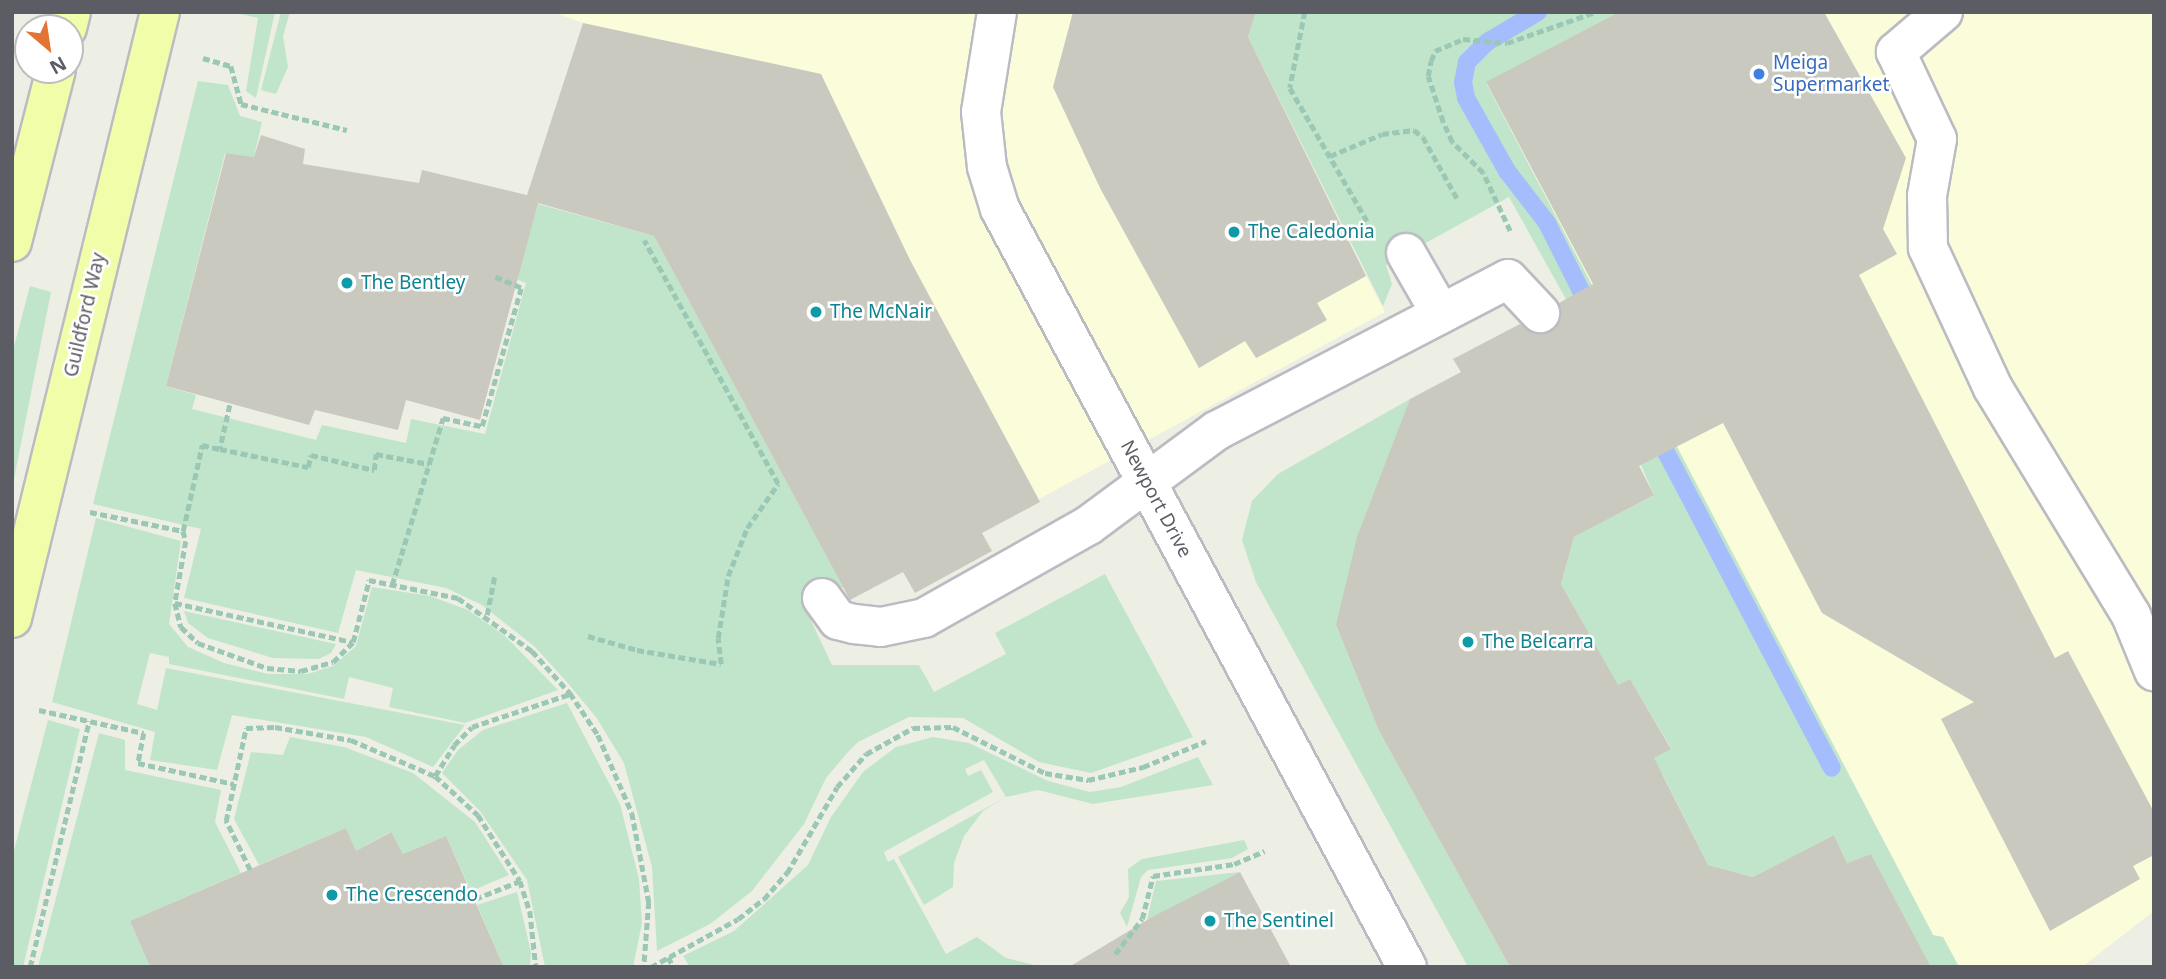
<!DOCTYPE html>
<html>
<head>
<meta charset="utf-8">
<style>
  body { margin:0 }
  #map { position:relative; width:2166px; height:979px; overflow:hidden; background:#edeee4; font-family:"Noto Sans",sans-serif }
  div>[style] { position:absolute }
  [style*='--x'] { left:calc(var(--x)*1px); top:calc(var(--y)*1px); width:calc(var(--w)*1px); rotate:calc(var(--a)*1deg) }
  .commercial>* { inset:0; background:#fbfdda }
  .green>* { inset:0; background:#c1e5cb }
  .stream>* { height:18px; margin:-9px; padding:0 9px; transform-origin:9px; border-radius:9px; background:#a5bdfc }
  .building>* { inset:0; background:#c9c9c0 }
  .path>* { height:4.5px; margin-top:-2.25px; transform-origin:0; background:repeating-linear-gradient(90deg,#9bc7b5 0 7px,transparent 0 10.5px) }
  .roads { filter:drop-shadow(2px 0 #bbbbc2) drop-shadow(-2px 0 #bbbbc2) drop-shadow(0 2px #bbbbc2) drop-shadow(0 -2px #bbbbc2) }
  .minor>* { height:38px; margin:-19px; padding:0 19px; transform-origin:19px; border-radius:19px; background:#fff }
  .major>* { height:38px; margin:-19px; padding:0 19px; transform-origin:19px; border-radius:19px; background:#f2fdaa }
  .dots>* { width:19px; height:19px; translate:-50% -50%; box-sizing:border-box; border:4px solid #fff; border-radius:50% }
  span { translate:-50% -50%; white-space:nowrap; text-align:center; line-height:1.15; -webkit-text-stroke:5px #fff; paint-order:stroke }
  .shop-label { font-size:19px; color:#366cbe }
  .left { translate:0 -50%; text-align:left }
  .culture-label { font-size:19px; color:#0d838f }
  .street-label { font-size:19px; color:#5c5d64 }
  .frame { position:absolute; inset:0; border:14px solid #5c5d64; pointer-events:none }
  .north { position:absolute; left:14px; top:14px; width:70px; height:70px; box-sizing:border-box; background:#fff; border:2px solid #bebec1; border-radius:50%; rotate:151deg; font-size:19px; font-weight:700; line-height:28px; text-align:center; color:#5c5d64 }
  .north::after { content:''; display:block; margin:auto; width:24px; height:32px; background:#e47433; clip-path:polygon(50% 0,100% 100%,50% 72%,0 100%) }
</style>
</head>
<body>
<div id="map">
  <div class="commercial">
    <div style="clip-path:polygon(553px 12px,1073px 12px,1053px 88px,1199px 368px,1245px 341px,1257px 358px,1326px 321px,1317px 303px,1366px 276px,1385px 312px,1039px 499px,910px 260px,821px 74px,583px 23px)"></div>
    <div style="clip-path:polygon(1619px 12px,2154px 12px,2154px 911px,2082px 967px,1959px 967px,1943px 937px,1934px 936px,1486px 82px)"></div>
  </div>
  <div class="green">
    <div style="clip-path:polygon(232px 12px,275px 12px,256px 98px,246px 91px,258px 18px)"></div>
    <div style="clip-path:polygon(281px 12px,290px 12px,283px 36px,288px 67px,276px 94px,261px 90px)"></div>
    <div style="clip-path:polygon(1256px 12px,1619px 12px,1486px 83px,1933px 935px,1943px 937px,1959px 967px,1931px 967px,1871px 854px,1847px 863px,1834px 835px,1753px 877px,1708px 865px,1663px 775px,1633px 789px,1626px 774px,1671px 748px,1630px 679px,1587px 702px,1607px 666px,1561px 584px,1574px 537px,1654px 495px,1582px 328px,1509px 197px,1386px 265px,1392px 284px,1383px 306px,1248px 37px)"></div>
    <div style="clip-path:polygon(198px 81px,228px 85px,240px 116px,262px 122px,254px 157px,225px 153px,166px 386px,196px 395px,192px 409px,316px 440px,322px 425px,406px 443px,411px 419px,485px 434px,526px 283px,498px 272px,513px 197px,654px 236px,843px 587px,805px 608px,832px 665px,919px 665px,934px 692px,1006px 654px,995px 633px,1105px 574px,1193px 737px,1091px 773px,1039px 762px,963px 718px,909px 717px,858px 742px,848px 752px,826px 778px,804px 824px,752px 891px,710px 924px,657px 951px,652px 867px,624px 763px,596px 717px,566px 681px,535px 647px,482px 605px,446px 588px,356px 570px,338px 633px,184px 598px,201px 529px,93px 504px)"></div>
    <div style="clip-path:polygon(30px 286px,51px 292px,12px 489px,12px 354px)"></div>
    <div style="clip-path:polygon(1410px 399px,1336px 625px,1379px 731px,1510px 967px,1468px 967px,1256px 582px,1242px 540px,1252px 501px,1278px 474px)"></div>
    <div style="clip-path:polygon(96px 518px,181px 541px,169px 624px,188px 647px,224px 663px,268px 674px,308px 674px,333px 666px,356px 646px,372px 587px,430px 596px,468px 610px,505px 636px,558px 690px,465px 723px,389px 707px,393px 688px,349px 677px,344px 699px,169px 664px,169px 657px,150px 653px,137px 704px,157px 710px,166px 668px,465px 725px,433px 767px,366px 737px,232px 715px,217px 770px,150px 760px,155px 732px,52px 702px)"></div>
    <div style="clip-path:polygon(184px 611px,336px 644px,331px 653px,319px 659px,273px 658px,208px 638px,188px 623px)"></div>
    <div style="clip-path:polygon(567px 703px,620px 804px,639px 879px,642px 923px,633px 967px,545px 967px,527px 880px,480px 811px,442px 773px,458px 750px,483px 730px)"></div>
    <div style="clip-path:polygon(48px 720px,80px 729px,23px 967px,12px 967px,12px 858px)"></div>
    <div style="clip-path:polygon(99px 733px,125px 740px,125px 770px,221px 790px,215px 822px,241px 873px,130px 921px,150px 967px,38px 967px)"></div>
    <div style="clip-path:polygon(290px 737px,344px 747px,413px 773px,475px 822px,509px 875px,471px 891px,446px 836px,403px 854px,390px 832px,356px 851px,346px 828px,259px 865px,234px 819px,251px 752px,283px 755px)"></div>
    <div style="clip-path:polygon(933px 737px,969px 743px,1048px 781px,1090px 792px,1121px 787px,1198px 757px,1213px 785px,1093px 804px,1038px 790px,1006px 797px,983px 811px,964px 836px,954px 863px,953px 887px,924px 905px,898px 857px,1006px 797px,984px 760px,965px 769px,968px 776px,981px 770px,993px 792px,884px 852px,888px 862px,894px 859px,946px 954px,977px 937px,1006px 958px,1042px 967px,690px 967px,683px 956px,734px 931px,808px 865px,831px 817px,863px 772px,896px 747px)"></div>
    <div style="clip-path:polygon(1244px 840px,1248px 849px,1232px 858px,1148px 870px,1141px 877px,1127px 927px,1120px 913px,1129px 897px,1128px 869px,1142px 859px)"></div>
    <div style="clip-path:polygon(1240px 872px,1147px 920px,1156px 881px)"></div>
    <div style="clip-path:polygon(517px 892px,531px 952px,530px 967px,504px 967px,477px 905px)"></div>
  </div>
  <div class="stream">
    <div style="--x:1538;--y:12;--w:59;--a:149.5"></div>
    <div style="--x:1487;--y:42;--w:28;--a:135"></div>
    <div style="--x:1467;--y:62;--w:20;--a:101"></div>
    <div style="--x:1463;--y:82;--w:16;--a:79"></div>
    <div style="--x:1466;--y:98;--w:84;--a:60.7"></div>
    <div style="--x:1507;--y:171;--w:66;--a:52.4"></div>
    <div style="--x:1547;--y:223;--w:101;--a:63.4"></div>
    <div style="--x:1656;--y:433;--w:378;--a:62.3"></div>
  </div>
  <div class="building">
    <div style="clip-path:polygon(1073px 12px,1256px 12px,1248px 37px,1366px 276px,1317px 303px,1327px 320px,1256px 358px,1245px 341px,1199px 368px,1100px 188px,1053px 87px)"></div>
    <div style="clip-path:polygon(1619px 12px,1824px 12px,1906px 158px,1883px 229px,1897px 254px,1859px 275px,2055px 658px,2068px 651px,2154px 812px,2154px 855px,2133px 866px,2140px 879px,2050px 931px,1941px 719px,1974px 702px,1822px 613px,1723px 423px,1639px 466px,1654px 495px,1574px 537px,1561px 584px,1618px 685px,1630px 679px,1671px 749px,1654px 758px,1708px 865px,1753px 877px,1834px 835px,1847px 863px,1871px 854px,1931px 967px,1510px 967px,1379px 731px,1336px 625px,1357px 537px,1410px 399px,1461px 372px,1453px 359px,1520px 324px,1534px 334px,1554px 329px,1561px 319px,1559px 303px,1593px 284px,1486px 82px)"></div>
    <div style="clip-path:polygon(583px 23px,821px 74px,910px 260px,1040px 502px,982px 533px,992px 551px,915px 593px,903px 572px,850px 600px,654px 236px,538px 203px,480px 420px,406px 400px,398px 430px,315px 410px,309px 425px,166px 386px,226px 153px,254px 157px,261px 135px,305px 149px,303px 164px,419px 183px,422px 170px,527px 195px)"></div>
    <div style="clip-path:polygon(346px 828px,356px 851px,391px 832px,403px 854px,446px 836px,504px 967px,150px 967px,130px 921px)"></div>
    <div style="clip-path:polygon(1240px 872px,1291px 967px,1069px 967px,1152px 917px)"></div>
  </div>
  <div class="path">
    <div style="--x:1305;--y:12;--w:77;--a:101.2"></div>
    <div style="--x:1290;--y:88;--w:154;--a:59.9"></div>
    <div style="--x:203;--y:58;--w:29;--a:16"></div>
    <div style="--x:231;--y:66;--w:39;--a:75"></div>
    <div style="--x:241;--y:104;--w:109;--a:13.8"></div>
    <div style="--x:1330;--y:156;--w:56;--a:-22.9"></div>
    <div style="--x:1382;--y:134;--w:32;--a:-7"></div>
    <div style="--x:1414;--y:130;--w:11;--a:38"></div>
    <div style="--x:1423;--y:137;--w:70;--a:60.9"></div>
    <div style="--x:1510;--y:231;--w:64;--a:-115"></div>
    <div style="--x:1483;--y:173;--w:44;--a:-135"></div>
    <div style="--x:1452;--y:142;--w:22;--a:-114"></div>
    <div style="--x:1443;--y:122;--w:48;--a:-108.1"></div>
    <div style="--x:1428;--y:76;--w:15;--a:-79"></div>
    <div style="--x:1431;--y:61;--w:11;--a:-68"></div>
    <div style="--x:1435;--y:51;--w:30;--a:-23"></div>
    <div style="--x:1463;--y:39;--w:44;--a:5.2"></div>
    <div style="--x:1507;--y:43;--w:93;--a:-19.4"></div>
    <div style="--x:230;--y:405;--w:45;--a:102.8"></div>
    <div style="--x:220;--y:449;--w:90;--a:11.6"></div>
    <div style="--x:308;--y:467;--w:12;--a:-76"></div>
    <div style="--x:311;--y:455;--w:65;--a:13.4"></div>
    <div style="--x:374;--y:470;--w:16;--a:-83"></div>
    <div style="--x:376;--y:454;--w:54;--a:10.7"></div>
    <div style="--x:429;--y:464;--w:48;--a:-73.1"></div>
    <div style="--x:443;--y:418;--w:40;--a:12"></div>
    <div style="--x:482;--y:426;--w:143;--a:-74.2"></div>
    <div style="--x:521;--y:288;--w:28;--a:-157"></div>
    <div style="--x:90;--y:512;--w:95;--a:11.5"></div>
    <div style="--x:183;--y:531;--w:10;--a:73"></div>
    <div style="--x:186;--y:541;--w:63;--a:100.1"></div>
    <div style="--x:175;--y:603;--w:25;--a:76"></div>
    <div style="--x:181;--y:627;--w:23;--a:43"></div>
    <div style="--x:198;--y:643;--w:73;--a:19.9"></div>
    <div style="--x:267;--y:668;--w:34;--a:5"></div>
    <div style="--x:301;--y:671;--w:33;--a:-16"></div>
    <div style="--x:333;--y:662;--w:28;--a:-45"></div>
    <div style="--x:353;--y:642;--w:64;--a:-75.5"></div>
    <div style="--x:369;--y:580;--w:91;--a:11.4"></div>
    <div style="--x:458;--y:598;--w:91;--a:35.6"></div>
    <div style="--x:532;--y:651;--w:57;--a:47.9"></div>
    <div style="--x:570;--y:693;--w:50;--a:56.3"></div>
    <div style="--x:598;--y:735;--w:85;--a:66.4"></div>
    <div style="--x:632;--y:813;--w:91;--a:79.2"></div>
    <div style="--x:649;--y:902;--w:65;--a:94.4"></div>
    <div style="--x:183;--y:531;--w:88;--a:-77.5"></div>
    <div style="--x:202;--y:445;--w:18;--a:13"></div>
    <div style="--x:392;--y:585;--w:127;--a:-73"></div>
    <div style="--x:175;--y:603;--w:181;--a:12.4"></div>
    <div style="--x:487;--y:615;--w:42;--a:-79"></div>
    <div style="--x:588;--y:636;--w:51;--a:15.9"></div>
    <div style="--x:637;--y:650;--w:85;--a:9.5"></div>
    <div style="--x:721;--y:664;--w:26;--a:-97"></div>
    <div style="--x:718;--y:638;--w:63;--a:-80.8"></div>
    <div style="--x:728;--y:576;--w:52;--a:-68.4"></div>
    <div style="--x:747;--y:528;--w:54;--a:-54.8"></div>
    <div style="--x:778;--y:484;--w:278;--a:-118.8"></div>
    <div style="--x:39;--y:710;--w:107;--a:12.4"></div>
    <div style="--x:144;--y:733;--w:31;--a:101"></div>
    <div style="--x:138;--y:763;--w:98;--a:12.3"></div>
    <div style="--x:435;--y:776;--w:36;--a:-58"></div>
    <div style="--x:454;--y:745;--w:25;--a:-45"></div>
    <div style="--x:472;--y:727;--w:103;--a:-18.6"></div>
    <div style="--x:250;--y:870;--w:55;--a:-116.1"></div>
    <div style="--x:226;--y:821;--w:95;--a:-77.9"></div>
    <div style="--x:246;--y:728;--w:29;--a:-2"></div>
    <div style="--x:275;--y:727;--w:77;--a:9.7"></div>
    <div style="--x:351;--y:740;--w:91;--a:23.2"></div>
    <div style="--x:435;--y:776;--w:58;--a:42.2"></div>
    <div style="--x:478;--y:815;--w:78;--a:57.5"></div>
    <div style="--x:475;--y:899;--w:48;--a:-21.8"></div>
    <div style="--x:520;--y:881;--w:32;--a:72"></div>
    <div style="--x:530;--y:911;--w:56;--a:83.9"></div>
    <div style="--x:1115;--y:954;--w:44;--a:-52.4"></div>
    <div style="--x:1142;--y:919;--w:44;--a:-75.7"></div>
    <div style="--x:1153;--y:876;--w:82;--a:-8.4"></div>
    <div style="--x:1234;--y:864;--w:33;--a:-23"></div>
    <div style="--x:668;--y:957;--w:12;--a:59"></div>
    <div style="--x:30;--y:967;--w:253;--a:-76.5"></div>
    <div style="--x:651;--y:967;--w:99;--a:-28.9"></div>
    <div style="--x:738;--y:919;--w:33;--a:-38"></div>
    <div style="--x:764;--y:899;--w:35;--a:-49"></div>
    <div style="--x:787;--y:873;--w:99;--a:-59.8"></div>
    <div style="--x:837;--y:787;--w:44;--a:-48.7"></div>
    <div style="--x:866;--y:754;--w:54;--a:-29"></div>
    <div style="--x:913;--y:728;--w:40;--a:-1.4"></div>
    <div style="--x:953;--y:727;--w:103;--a:26.6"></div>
    <div style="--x:1045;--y:773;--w:44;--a:9.2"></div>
    <div style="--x:1088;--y:780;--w:57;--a:-13.3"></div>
    <div style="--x:1143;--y:767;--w:68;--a:-22.4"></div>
  </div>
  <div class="roads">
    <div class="minor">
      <div style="--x:997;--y:12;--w:101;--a:99.1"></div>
      <div style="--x:981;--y:112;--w:55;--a:83.8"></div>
      <div style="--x:987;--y:167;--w:44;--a:72.8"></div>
      <div style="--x:1000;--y:209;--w:860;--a:61.77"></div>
      <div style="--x:1943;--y:12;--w:62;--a:139.6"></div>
      <div style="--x:1896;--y:52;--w:96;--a:64.8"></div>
      <div style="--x:1937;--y:139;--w:58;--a:100"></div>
      <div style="--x:1927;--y:196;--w:52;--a:88.9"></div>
      <div style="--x:1928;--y:248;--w:154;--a:65.1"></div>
      <div style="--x:1993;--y:388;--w:266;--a:58.7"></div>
      <div style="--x:2131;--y:615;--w:61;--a:67.7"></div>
      <div style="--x:1406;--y:253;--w:70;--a:60.2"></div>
      <div style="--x:822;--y:598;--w:27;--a:54"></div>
      <div style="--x:838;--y:620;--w:16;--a:14"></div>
      <div style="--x:854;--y:624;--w:27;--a:6"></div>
      <div style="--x:881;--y:627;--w:44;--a:-11.8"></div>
      <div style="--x:924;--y:618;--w:189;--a:-29.4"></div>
      <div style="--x:1089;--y:525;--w:158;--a:-36.5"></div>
      <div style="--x:1216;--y:431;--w:329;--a:-27.5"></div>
      <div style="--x:1508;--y:279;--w:47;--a:46.7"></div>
    </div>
    <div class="major">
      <div style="--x:67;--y:28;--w:16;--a:-76"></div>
      <div style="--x:12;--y:242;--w:178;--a:-75.7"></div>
      <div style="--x:12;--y:618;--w:624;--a:-76.28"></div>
    </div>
  </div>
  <div class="dots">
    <div style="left:1759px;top:74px;background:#3f7fe0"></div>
    <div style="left:1234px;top:232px;background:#0f9aa8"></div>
    <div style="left:347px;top:283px;background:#0f9aa8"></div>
    <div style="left:816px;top:312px;background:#0f9aa8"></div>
    <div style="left:1468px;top:642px;background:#0f9aa8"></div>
    <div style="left:332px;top:895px;background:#0f9aa8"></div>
    <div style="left:1210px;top:921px;background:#0f9aa8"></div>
  </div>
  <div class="shop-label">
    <span class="left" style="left:1773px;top:74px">Meiga<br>Supermarket</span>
  </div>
  <div class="culture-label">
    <span class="left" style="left:1248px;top:232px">The Caledonia</span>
    <span class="left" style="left:361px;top:283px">The Bentley</span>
    <span class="left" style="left:830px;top:312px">The McNair</span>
    <span class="left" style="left:1482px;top:642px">The Belcarra</span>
    <span class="left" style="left:346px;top:895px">The Crescendo</span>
    <span class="left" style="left:1224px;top:921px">The Sentinel</span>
  </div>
  <div class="street-label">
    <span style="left:85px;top:315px;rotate:-77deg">Guildford Way</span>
    <span style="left:1156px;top:499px;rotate:62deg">Newport Drive</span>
  </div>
  <div class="frame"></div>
  <div class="north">N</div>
</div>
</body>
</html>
